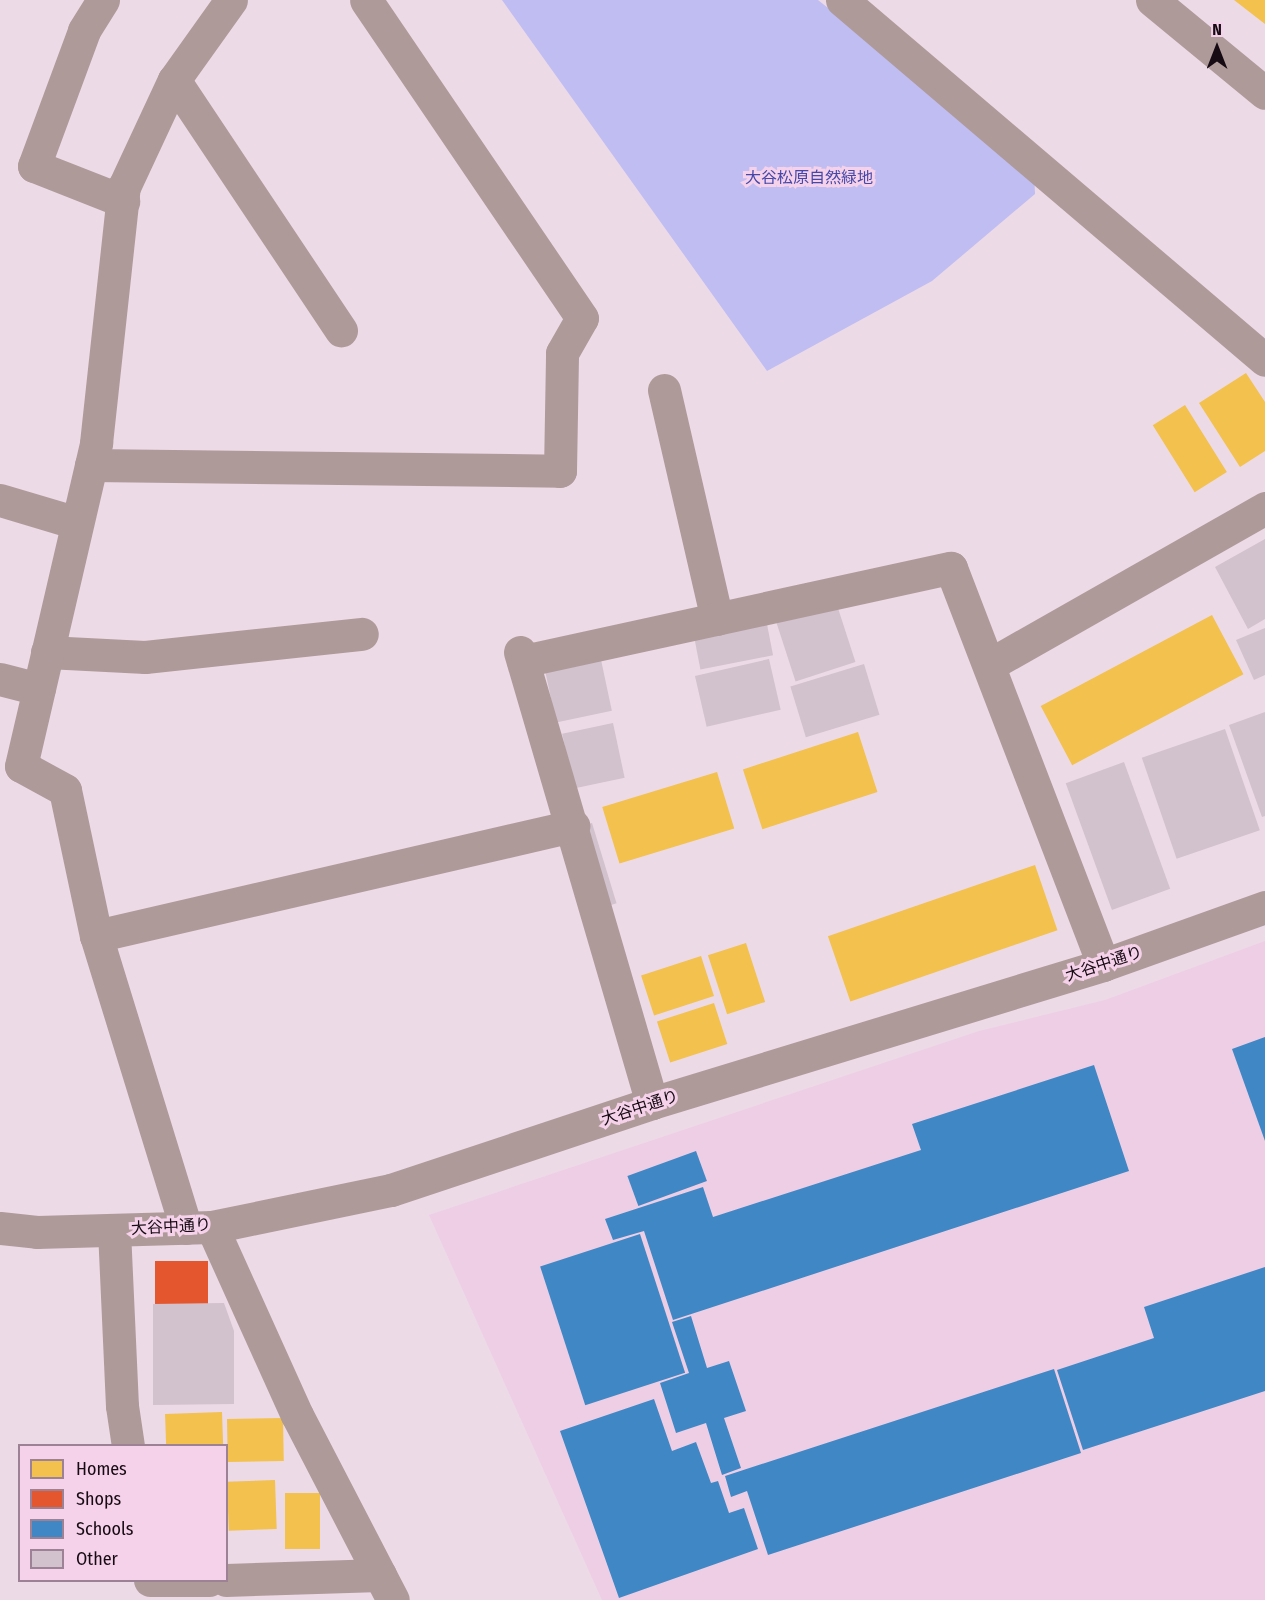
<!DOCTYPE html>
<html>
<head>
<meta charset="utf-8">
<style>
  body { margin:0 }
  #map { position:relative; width:1265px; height:1600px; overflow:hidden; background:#eddae7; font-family:"Fira Sans Condensed","Noto Sans JP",sans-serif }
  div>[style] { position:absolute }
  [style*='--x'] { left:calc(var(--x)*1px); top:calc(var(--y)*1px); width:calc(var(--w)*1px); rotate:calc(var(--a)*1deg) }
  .built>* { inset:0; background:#eecee5 }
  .forest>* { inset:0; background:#bfbdf2 }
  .homes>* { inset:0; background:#f2c14e; transform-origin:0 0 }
  .shops>* { inset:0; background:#e4572e; transform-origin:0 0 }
  .schools>* { inset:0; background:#3f88c5; transform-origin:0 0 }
  .building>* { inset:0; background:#d2c2cd; transform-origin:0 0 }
  .minor>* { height:33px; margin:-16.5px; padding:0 16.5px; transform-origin:16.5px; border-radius:16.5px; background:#af9a9a }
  span { translate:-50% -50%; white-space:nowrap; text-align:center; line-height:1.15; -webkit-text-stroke:6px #f5d2ea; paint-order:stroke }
  .park-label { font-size:16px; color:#4548aa }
  .street-label { font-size:16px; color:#160b13 }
  .legend { position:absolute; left:18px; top:1444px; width:210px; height:138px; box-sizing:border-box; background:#f5d2ea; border:2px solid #9c8294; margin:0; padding:8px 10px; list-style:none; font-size:18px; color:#160b13 }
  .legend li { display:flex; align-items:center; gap:12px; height:30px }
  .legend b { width:30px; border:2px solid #9c8294 }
  .north { position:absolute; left:1187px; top:18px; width:60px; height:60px; -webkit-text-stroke:4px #f5d2ea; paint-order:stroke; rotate:0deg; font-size:16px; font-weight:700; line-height:24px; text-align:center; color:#160b13 }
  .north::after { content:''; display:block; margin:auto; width:21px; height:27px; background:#160b13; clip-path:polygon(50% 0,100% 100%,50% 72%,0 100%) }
</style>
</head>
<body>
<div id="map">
  <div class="built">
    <div style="clip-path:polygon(1265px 941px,1265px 1600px,602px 1600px,429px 1215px,979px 1031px,1105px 1000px)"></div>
  </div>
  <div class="forest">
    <div style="clip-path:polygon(502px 0,818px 0,1034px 172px,1035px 194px,932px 281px,767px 371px)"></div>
  </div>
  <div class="homes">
    <div style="clip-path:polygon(1234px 0,1265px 0,1265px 24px)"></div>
    <div style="clip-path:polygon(1246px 373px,1265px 402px,1265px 451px,1240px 467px,1199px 403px)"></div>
    <div style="left:1185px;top:405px;width:79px;height:38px;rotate:58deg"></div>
    <div style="left:1212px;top:615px;width:67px;height:194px;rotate:62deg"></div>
    <div style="left:858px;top:732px;width:63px;height:121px;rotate:72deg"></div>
    <div style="left:717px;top:772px;width:59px;height:120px;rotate:73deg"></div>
    <div style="left:1035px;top:865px;width:69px;height:219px;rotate:71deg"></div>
    <div style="left:746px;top:943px;width:62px;height:40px;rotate:72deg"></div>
    <div style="left:701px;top:956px;width:42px;height:63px;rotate:72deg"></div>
    <div style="left:714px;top:1003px;width:43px;height:60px;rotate:72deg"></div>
    <div style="left:222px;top:1412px;width:34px;height:57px;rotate:88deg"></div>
    <div style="left:283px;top:1418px;width:43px;height:56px;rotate:89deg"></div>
    <div style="left:275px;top:1480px;width:49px;height:48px;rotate:88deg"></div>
    <div style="left:285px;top:1493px;width:35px;height:56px"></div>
  </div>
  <div class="shops">
    <div style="left:155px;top:1261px;width:53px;height:43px"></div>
  </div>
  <div class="schools">
    <div style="clip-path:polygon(1265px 1037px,1265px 1141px,1232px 1049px)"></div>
    <div style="clip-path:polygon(1094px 1065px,1129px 1171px,673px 1320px,644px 1231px,613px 1240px,605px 1219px,703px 1187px,713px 1217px,921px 1150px,912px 1124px)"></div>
    <div style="left:696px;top:1151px;width:32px;height:73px;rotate:70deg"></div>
    <div style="left:640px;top:1234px;width:146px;height:105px;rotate:72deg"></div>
    <div style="clip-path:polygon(1265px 1267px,1265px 1391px,1083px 1450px,1057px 1370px,1154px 1338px,1144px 1307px)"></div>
    <div style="clip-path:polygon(691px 1316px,707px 1368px,729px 1361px,746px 1411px,724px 1418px,741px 1468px,722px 1475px,706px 1423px,676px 1433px,660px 1383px,689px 1373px,672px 1322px)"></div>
    <div style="clip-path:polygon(1054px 1369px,1081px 1453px,768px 1555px,747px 1491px,731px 1497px,725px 1476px)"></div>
    <div style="clip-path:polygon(654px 1399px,672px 1451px,696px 1442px,711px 1483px,718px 1481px,729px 1513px,744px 1508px,758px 1549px,619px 1598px,560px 1431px)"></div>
  </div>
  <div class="building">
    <div style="clip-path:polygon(1265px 539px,1265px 619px,1248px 629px,1215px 567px)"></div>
    <div style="left:836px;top:602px;width:63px;height:63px;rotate:72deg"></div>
    <div style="left:766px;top:619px;width:37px;height:74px;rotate:79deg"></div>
    <div style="clip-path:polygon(1265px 628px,1265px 675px,1254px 680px,1236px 640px)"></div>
    <div style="left:600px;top:655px;width:57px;height:57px;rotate:78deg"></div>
    <div style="left:769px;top:659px;width:52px;height:76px;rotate:77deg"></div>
    <div style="left:864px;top:664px;width:53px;height:77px;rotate:73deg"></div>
    <div style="clip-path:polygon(1265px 712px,1265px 816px,1262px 817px,1229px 725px)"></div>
    <div style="left:613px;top:723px;width:56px;height:52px;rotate:78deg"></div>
    <div style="left:1225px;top:729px;width:107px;height:88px;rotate:71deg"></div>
    <div style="left:1124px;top:762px;width:135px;height:62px;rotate:70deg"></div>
    <div style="left:592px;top:823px;width:84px;height:15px;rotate:73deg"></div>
    <div style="clip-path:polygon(224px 1303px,234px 1331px,234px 1404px,153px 1405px,153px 1304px)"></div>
  </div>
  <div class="minor">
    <div style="--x:103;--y:0;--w:36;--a:122"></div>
    <div style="--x:84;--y:31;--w:144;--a:110.3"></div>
    <div style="--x:34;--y:166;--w:96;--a:21.5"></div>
    <div style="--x:842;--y:0;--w:555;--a:40.4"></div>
    <div style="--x:1152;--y:0;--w:146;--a:39.5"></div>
    <div style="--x:174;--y:80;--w:301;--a:56.3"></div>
    <div style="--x:664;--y:390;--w:235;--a:77"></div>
    <div style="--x:91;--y:465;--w:469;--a:0.7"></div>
    <div style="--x:560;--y:471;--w:118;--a:-89"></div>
    <div style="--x:562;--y:353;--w:40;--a:-60.3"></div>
    <div style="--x:582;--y:318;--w:384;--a:-124.2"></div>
    <div style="--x:0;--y:500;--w:80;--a:16.6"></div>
    <div style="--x:47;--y:652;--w:98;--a:2.9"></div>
    <div style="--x:145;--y:657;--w:218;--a:-6.1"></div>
    <div style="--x:520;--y:652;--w:470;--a:73.7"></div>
    <div style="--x:523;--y:661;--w:438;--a:-12.3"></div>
    <div style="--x:951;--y:568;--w:425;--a:69"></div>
    <div style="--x:989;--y:665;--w:318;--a:-29.6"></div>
    <div style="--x:0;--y:679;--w:40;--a:14.4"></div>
    <div style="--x:96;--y:936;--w:490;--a:-13"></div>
    <div style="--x:212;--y:1227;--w:206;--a:65.7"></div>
    <div style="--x:297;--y:1415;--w:208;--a:62.6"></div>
    <div style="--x:0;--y:1228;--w:37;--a:6"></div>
    <div style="--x:37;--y:1232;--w:175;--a:-1.6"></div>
    <div style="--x:212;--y:1227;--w:183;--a:-11.7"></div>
    <div style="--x:391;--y:1190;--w:275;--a:-18.4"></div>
    <div style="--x:652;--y:1103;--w:472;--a:-17"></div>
    <div style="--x:1103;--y:965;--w:172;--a:-19.7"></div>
    <div style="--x:186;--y:1228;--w:306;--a:-107.1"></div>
    <div style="--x:96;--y:936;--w:149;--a:-102"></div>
    <div style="--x:65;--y:790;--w:50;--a:-151.4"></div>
    <div style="--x:21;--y:766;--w:332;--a:-76.9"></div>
    <div style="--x:96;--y:443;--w:258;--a:-83.8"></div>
    <div style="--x:124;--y:187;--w:118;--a:-65"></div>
    <div style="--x:174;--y:80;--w:98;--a:-54.5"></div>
    <div style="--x:114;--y:1230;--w:176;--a:87.4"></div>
    <div style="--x:122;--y:1406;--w:40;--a:81.5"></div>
    <div style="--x:150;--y:1580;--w:59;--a:0"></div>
    <div style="--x:226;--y:1580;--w:154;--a:-1.9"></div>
  </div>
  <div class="park-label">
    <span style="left:809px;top:178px">大谷松原自然緑地</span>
  </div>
  <div class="street-label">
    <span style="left:1104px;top:964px;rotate:-18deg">大谷中通り</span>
    <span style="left:640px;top:1108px;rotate:-18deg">大谷中通り</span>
    <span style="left:171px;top:1227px;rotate:-3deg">大谷中通り</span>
  </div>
  <ul class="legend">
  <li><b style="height:16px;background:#f2c14e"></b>Homes</li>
  <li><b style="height:16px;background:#e4572e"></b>Shops</li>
  <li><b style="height:16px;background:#3f88c5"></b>Schools</li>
  <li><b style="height:16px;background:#d2c2cd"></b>Other</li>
  </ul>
  <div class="north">N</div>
</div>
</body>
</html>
